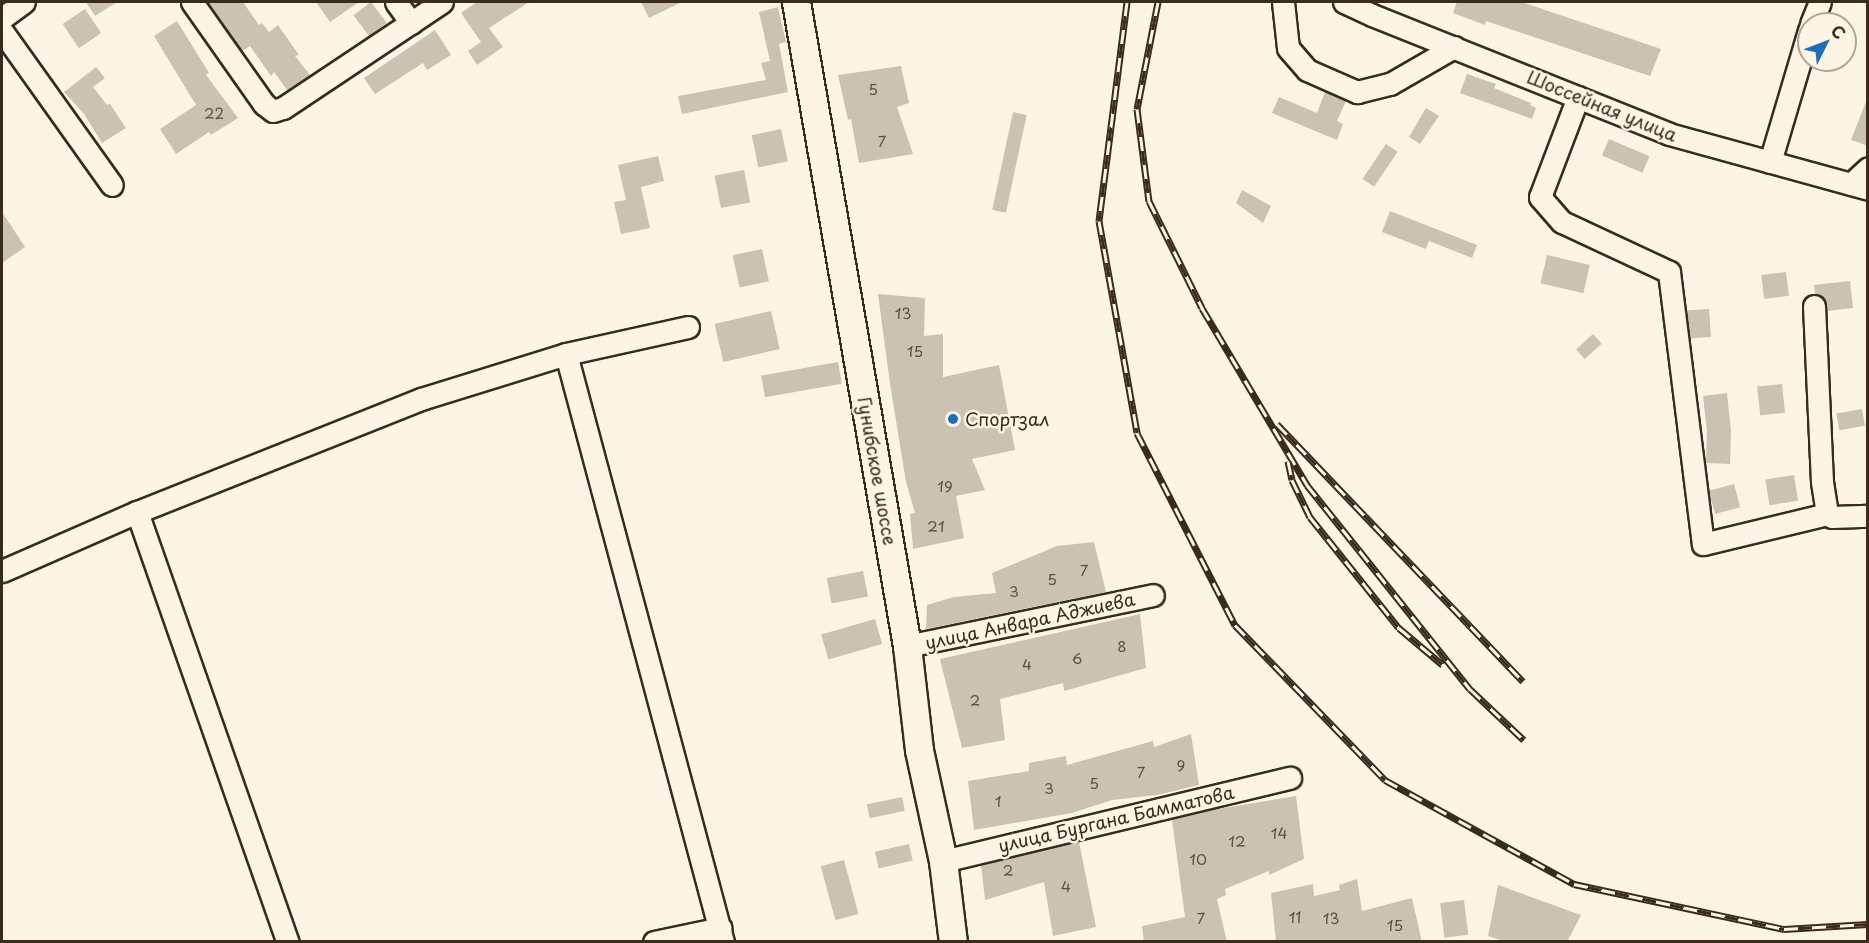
<!DOCTYPE html>
<html>
<head>
<meta charset="utf-8">
<style>
  body { margin:0 }
  #map { position:relative; width:1869px; height:943px; overflow:hidden; background:#fcf5e5; font-family:"Playpen Sans",sans-serif }
  div>[style] { position:absolute }
  [style*='--x'] { left:calc(var(--x)*1px); top:calc(var(--y)*1px); width:calc(var(--w)*1px); rotate:calc(var(--a)*1deg) }
  .building>* { inset:0; background:#ccc2b3; transform-origin:0 0 }
  .roads { filter:drop-shadow(2px 0 #3b2a1e) drop-shadow(-2px 0 #3b2a1e) drop-shadow(0 2px #3b2a1e) drop-shadow(0 -2px #3b2a1e) }
  .minor>* { height:21px; margin:-10.5px; padding:0 10.5px; transform-origin:10.5px; border-radius:10.5px; background:#fcf5e5 }
  .major>* { height:27px; margin:-13.5px; padding:0 13.5px; transform-origin:13.5px; border-radius:13.5px; background:#fcf5e5 }
  .rail>* { height:7px; margin-top:-3.5px; transform-origin:0; background:repeating-linear-gradient(90deg,#fcf5e5 0 14px,#3b2a1e 0 28px); box-sizing:border-box; border-block:2px solid #3b2a1e }
  .dots>* { width:16px; height:16px; translate:-50% -50%; box-sizing:border-box; border:3px solid #fcf5e5; border-radius:50% }
  span { translate:-50% -50%; white-space:nowrap; text-align:center; line-height:1.15; -webkit-text-stroke:5px #fcf5e5; paint-order:stroke }
  .number-label { font-size:15px; color:#5f5043 }
  .number-label span { -webkit-text-stroke-width:0 }
  .street-label { font-size:18px; color:#3b2a1e }
  .poi-label { font-size:18px; color:#3b2a1e }
  .left { translate:0 -50%; text-align:left }
  .frame { position:absolute; inset:0; border:3px solid #3b2a1e; pointer-events:none }
  .north { position:absolute; left:1797px; top:12px; width:60px; height:60px; box-sizing:border-box; background:#fcf5e5; border:2px solid #afa495; border-radius:50%; rotate:48deg; font-size:16px; font-weight:700; line-height:24px; text-align:center; color:#3b2a1e }
  .north::after { content:''; display:block; margin:auto; width:21px; height:27px; background:#1f6fb2; clip-path:polygon(50% 0,100% 100%,50% 72%,0 100%) }
</style>
</head>
<body>
<div id="map">
  <div class="building">
    <div style="clip-path:polygon(86px 2px,117px 2px,95px 16px)"></div>
    <div style="clip-path:polygon(207px 2px,243px 2px,259px 25px,262px 23px,269px 32px,278px 25px,299px 55px,295px 56px,310px 75px,287px 90px,274px 72px,271px 76px,250px 46px,242px 51px)"></div>
    <div style="clip-path:polygon(316px 2px,359px 2px,330px 22px)"></div>
    <div style="left:371px;top:2px;width:26px;height:22px;rotate:53deg"></div>
    <div style="clip-path:polygon(477px 2px,529px 2px,489px 28px,503px 47px,477px 65px,468px 51px,481px 42px,461px 13px)"></div>
    <div style="clip-path:polygon(641px 2px,682px 2px,649px 18px)"></div>
    <div style="clip-path:polygon(1457px 2px,1522px 2px,1661px 49px,1650px 76px,1486px 21px,1485px 25px,1453px 13px)"></div>
    <div style="clip-path:polygon(778px 7px,786px 42px,779px 44px,788px 92px,682px 114px,678px 96px,766px 80px,761px 63px,770px 61px,759px 12px)"></div>
    <div style="left:85px;top:9px;width:29px;height:27px;rotate:56deg"></div>
    <div style="clip-path:polygon(177px 21px,209px 73px,206px 75px,238px 118px,211px 135px,209px 132px,176px 154px,160px 129px,196px 105px,154px 36px)"></div>
    <div style="clip-path:polygon(435px 30px,451px 55px,427px 70px,423px 63px,375px 94px,364px 78px)"></div>
    <div style="clip-path:polygon(901px 66px,909px 103px,897px 107px,913px 154px,859px 163px,851px 119px,848px 120px,838px 75px)"></div>
    <div style="clip-path:polygon(96px 67px,105px 78px,93px 87px,107px 105px,110px 104px,126px 128px,102px 143px,84px 114px,64px 92px)"></div>
    <div style="clip-path:polygon(1467px 74px,1496px 84px,1494px 88px,1531px 103px,1530px 105px,1536px 108px,1532px 119px,1460px 93px)"></div>
    <div style="clip-path:polygon(1325px 92px,1346px 101px,1337px 121px,1343px 124px,1337px 140px,1272px 113px,1279px 97px,1317px 113px)"></div>
    <div style="clip-path:polygon(1867px 99px,1868px 99px,1868px 146px,1851px 140px)"></div>
    <div style="clip-path:polygon(1426px 108px,1439px 116px,1420px 144px,1409px 137px)"></div>
    <div style="left:1013px;top:112px;width:14px;height:100px;rotate:12deg"></div>
    <div style="left:781px;top:129px;width:33px;height:30px;rotate:78deg"></div>
    <div style="left:1609px;top:139px;width:44px;height:18px;rotate:23deg"></div>
    <div style="left:1386px;top:144px;width:14px;height:42px;rotate:34deg"></div>
    <div style="clip-path:polygon(658px 156px,664px 181px,641px 187px,650px 228px,621px 234px,614px 202px,626px 200px,618px 165px)"></div>
    <div style="left:744px;top:170px;width:33px;height:30px;rotate:79deg"></div>
    <div style="clip-path:polygon(1242px 190px,1271px 206px,1263px 223px,1236px 203px)"></div>
    <div style="clip-path:polygon(1390px 211px,1477px 245px,1472px 258px,1429px 241px,1426px 249px,1382px 232px)"></div>
    <div style="clip-path:polygon(2px 212px,25px 247px,2px 263px)"></div>
    <div style="left:762px;top:249px;width:33px;height:30px;rotate:78deg"></div>
    <div style="left:1547px;top:255px;width:44px;height:29px;rotate:13deg"></div>
    <div style="left:1786px;top:272px;width:24px;height:25px;rotate:83deg"></div>
    <div style="clip-path:polygon(1850px 281px,1853px 308px,1827px 311px,1825px 300px,1815px 294px,1814px 285px)"></div>
    <div style="clip-path:polygon(878px 294px,925px 298px,924px 336px,943px 334px,943px 377px,999px 365px,1015px 450px,972px 459px,985px 490px,956px 496px,964px 538px,913px 549px,910px 514px,915px 513px,906px 482px,890px 384px)"></div>
    <div style="left:1709px;top:309px;width:28px;height:22px;rotate:86deg"></div>
    <div style="left:771px;top:311px;width:39px;height:58px;rotate:77deg"></div>
    <div style="left:1593px;top:334px;width:13px;height:23px;rotate:48deg"></div>
    <div style="left:838px;top:362px;width:22px;height:78px;rotate:80deg"></div>
    <div style="left:1782px;top:384px;width:29px;height:25px;rotate:84deg"></div>
    <div style="clip-path:polygon(1727px 393px,1731px 430px,1730px 464px,1706px 463px,1707px 432px,1703px 396px)"></div>
    <div style="left:1862px;top:409px;width:17px;height:26px;rotate:80deg"></div>
    <div style="left:1794px;top:475px;width:26px;height:29px;rotate:81deg"></div>
    <div style="left:1734px;top:484px;width:24px;height:26px;rotate:75deg"></div>
    <div style="clip-path:polygon(1094px 542px,1106px 592px,926px 629px,927px 605px,954px 597px,996px 593px,992px 573px,1057px 546px)"></div>
    <div style="left:863px;top:571px;width:26px;height:37px;rotate:79deg"></div>
    <div style="clip-path:polygon(1140px 614px,1146px 668px,1064px 691px,1063px 683px,1000px 699px,1005px 740px,962px 748px,940px 659px)"></div>
    <div style="left:875px;top:619px;width:26px;height:56px;rotate:74deg"></div>
    <div style="clip-path:polygon(1191px 734px,1199px 785px,1157px 795px,1112px 800px,1072px 813px,974px 830px,968px 781px,1029px 771px,1029px 763px,1066px 756px,1067px 765px,1153px 741px,1154px 747px)"></div>
    <div style="clip-path:polygon(1296px 796px,1304px 859px,1269px 875px,1269px 871px,1225px 889px,1226px 895px,1217px 899px,1227px 942px,1144px 942px,1142px 926px,1185px 917px,1172px 820px,1212px 810px)"></div>
    <div style="left:902px;top:797px;width:14px;height:36px;rotate:78deg"></div>
    <div style="clip-path:polygon(1079px 842px,1096px 927px,1053px 936px,1044px 882px,985px 900px,981px 865px)"></div>
    <div style="left:909px;top:844px;width:17px;height:35px;rotate:77deg"></div>
    <div style="left:844px;top:860px;width:56px;height:24px;rotate:75deg"></div>
    <div style="clip-path:polygon(1357px 879px,1362px 911px,1412px 898px,1422px 942px,1276px 942px,1271px 893px,1313px 884px,1314px 896px,1340px 890px,1339px 885px)"></div>
    <div style="clip-path:polygon(1498px 885px,1581px 915px,1567px 942px,1507px 942px,1488px 936px)"></div>
    <div style="left:1464px;top:900px;width:35px;height:24px;rotate:83deg"></div>
  </div>
  <div class="roads">
    <div class="minor">
      <div style="--x:192;--y:2;--w:125;--a:54.8"></div>
      <div style="--x:264;--y:104;--w:11;--a:38"></div>
      <div style="--x:273;--y:111;--w:10;--a:-17"></div>
      <div style="--x:283;--y:108;--w:191;--a:-33.7"></div>
      <div style="--x:396;--y:2;--w:26;--a:54"></div>
      <div style="--x:1283;--y:2;--w:46;--a:83.8"></div>
      <div style="--x:1288;--y:48;--w:29;--a:49"></div>
      <div style="--x:1307;--y:70;--w:55;--a:23.7"></div>
      <div style="--x:1357;--y:92;--w:34;--a:-14"></div>
      <div style="--x:1390;--y:84;--w:74;--a:-30"></div>
      <div style="--x:1344;--y:2;--w:31;--a:25"></div>
      <div style="--x:1372;--y:15;--w:320;--a:21.8"></div>
      <div style="--x:1669;--y:134;--w:206;--a:15.4"></div>
      <div style="--x:2;--y:18;--w:27;--a:-36"></div>
      <div style="--x:1811;--y:24;--w:24;--a:-68"></div>
      <div style="--x:2;--y:31;--w:189;--a:54.5"></div>
      <div style="--x:1578;--y:97;--w:107;--a:110.8"></div>
      <div style="--x:1540;--y:197;--w:33;--a:49"></div>
      <div style="--x:1562;--y:222;--w:118;--a:25"></div>
      <div style="--x:1669;--y:272;--w:274;--a:82.9"></div>
      <div style="--x:1703;--y:544;--w:128;--a:-13.6"></div>
      <div style="--x:1770;--y:162;--w:138;--a:-73.5"></div>
      <div style="--x:1851;--y:184;--w:23;--a:-43"></div>
      <div style="--x:1814;--y:306;--w:176;--a:87.4"></div>
      <div style="--x:1822;--y:482;--w:32;--a:81"></div>
      <div style="--x:1827;--y:514;--w:6;--a:31"></div>
      <div style="--x:1832;--y:517;--w:36;--a:-2"></div>
      <div style="--x:566;--y:354;--w:609;--a:75.05"></div>
      <div style="--x:137;--y:512;--w:456;--a:70.7"></div>
      <div style="--x:2;--y:571;--w:147;--a:-23.6"></div>
      <div style="--x:137;--y:512;--w:306;--a:-21.7"></div>
      <div style="--x:421;--y:399;--w:152;--a:-17.2"></div>
      <div style="--x:566;--y:354;--w:125;--a:-12.5"></div>
      <div style="--x:907;--y:646;--w:251;--a:-11.7"></div>
      <div style="--x:943;--y:861;--w:357;--a:-13.5"></div>
      <div style="--x:654;--y:942;--w:68;--a:-11.8"></div>
    </div>
    <div class="major">
      <div style="--x:796;--y:2;--w:653;--a:80.22"></div>
      <div style="--x:907;--y:646;--w:105;--a:83.4"></div>
      <div style="--x:919;--y:750;--w:114;--a:77.8"></div>
      <div style="--x:943;--y:861;--w:82;--a:83"></div>
    </div>
  </div>
  <div class="rail">
    <div style="--x:1127;--y:2;--w:221;--a:97.3"></div>
    <div style="--x:1099;--y:221;--w:215;--a:79.8"></div>
    <div style="--x:1137;--y:433;--w:216;--a:63"></div>
    <div style="--x:1235;--y:625;--w:216;--a:45.9"></div>
    <div style="--x:1385;--y:780;--w:216;--a:28.8"></div>
    <div style="--x:1574;--y:884;--w:215;--a:12.1"></div>
    <div style="--x:1784;--y:929;--w:84;--a:-3.4"></div>
    <div style="--x:1158;--y:2;--w:109;--a:101.1"></div>
    <div style="--x:1137;--y:109;--w:93;--a:82.6"></div>
    <div style="--x:1149;--y:201;--w:119;--a:63.6"></div>
    <div style="--x:1202;--y:308;--w:206;--a:59.3"></div>
    <div style="--x:1307;--y:485;--w:261;--a:51.4"></div>
    <div style="--x:1470;--y:689;--w:74;--a:43.4"></div>
    <div style="--x:1277;--y:424;--w:356;--a:46.3"></div>
    <div style="--x:1288;--y:461;--w:19;--a:78"></div>
    <div style="--x:1292;--y:480;--w:41;--a:64.1"></div>
    <div style="--x:1310;--y:517;--w:142;--a:51.3"></div>
    <div style="--x:1399;--y:628;--w:57;--a:40.1"></div>
  </div>
  <div class="dots">
    <div style="left:953px;top:419px;background:#1f6fb2"></div>
  </div>
  <div class="number-label">
    <span style="left:873px;top:89px">5</span>
    <span style="left:214px;top:113px">22</span>
    <span style="left:882px;top:141px">7</span>
    <span style="left:903px;top:313px">13</span>
    <span style="left:915px;top:351px">15</span>
    <span style="left:945px;top:486px">19</span>
    <span style="left:936px;top:526px">21</span>
    <span style="left:1084px;top:570px">7</span>
    <span style="left:1052px;top:579px">5</span>
    <span style="left:1014px;top:591px">3</span>
    <span style="left:1122px;top:646px">8</span>
    <span style="left:1077px;top:658px">6</span>
    <span style="left:1027px;top:664px">4</span>
    <span style="left:975px;top:700px">2</span>
    <span style="left:1181px;top:765px">9</span>
    <span style="left:1141px;top:772px">7</span>
    <span style="left:1094px;top:783px">5</span>
    <span style="left:1049px;top:788px">3</span>
    <span style="left:998px;top:801px">1</span>
    <span style="left:1279px;top:833px">14</span>
    <span style="left:1237px;top:841px">12</span>
    <span style="left:1198px;top:859px">10</span>
    <span style="left:1008px;top:870px">2</span>
    <span style="left:1066px;top:886px">4</span>
    <span style="left:1295px;top:917px">11</span>
    <span style="left:1201px;top:918px">7</span>
    <span style="left:1331px;top:918px">13</span>
    <span style="left:1395px;top:925px">15</span>
  </div>
  <div class="street-label">
    <span style="left:1602px;top:106px;rotate:22deg">Шоссейная улица</span>
    <span style="left:877px;top:471px;rotate:80deg">Гунибское шоссе</span>
    <span style="left:1030px;top:621px;rotate:-12deg">улица Анвара Аджиева</span>
    <span style="left:1116px;top:819px;rotate:-13deg">улица Бургана Бамматова</span>
  </div>
  <div class="poi-label">
    <span class="left" style="left:965px;top:419px">Спортзал</span>
  </div>
  <div class="frame"></div>
  <div class="north">С</div>
</div>
</body>
</html>
